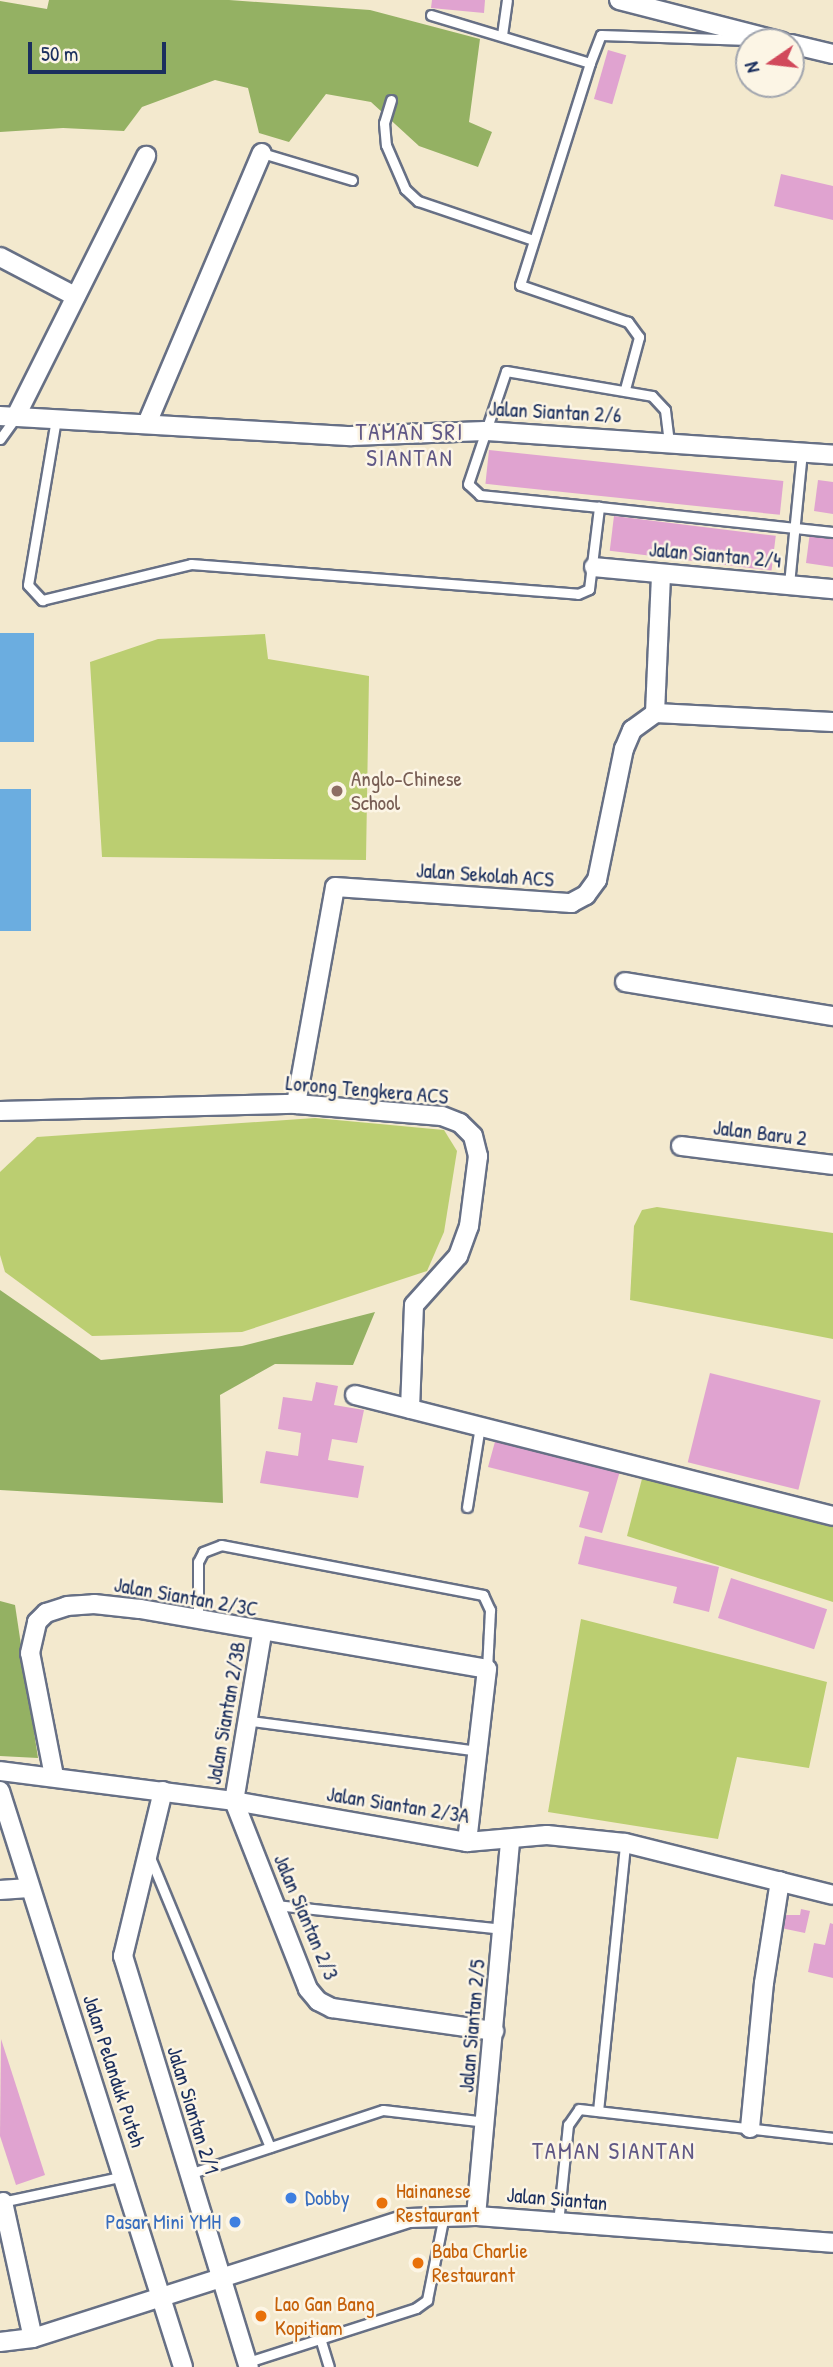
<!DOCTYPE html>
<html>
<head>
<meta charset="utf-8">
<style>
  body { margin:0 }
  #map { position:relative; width:833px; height:2367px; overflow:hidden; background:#f3e9ce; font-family:"Patrick Hand",sans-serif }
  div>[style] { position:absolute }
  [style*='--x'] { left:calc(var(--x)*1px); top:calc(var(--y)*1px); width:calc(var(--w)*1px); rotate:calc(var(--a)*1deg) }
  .green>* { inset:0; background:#bbce71 }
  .forest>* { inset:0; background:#94b163 }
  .water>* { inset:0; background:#6bade0; transform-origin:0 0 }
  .building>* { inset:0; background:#e0a3d0; transform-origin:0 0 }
  .roads { filter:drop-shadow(2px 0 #677085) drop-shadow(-2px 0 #677085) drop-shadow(0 2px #677085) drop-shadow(0 -2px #677085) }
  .lane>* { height:9px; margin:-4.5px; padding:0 4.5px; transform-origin:4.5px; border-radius:4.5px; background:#fff }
  .street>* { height:18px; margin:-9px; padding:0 9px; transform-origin:9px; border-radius:9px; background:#fff }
  .dots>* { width:19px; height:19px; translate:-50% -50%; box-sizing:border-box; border:4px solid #fcf5e5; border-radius:50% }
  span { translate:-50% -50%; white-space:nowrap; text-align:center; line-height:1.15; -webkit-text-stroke:5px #fcf5e5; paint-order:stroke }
  .street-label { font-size:21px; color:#1b2f5e }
  .education-label { font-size:21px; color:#785e54 }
  .left { translate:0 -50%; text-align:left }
  .food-label { font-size:21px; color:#c56008 }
  .shop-label { font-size:21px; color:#366cbe }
  .right { translate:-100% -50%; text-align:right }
  .neighbourhood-label { font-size:23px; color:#605886; letter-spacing:2px }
  .north { position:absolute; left:735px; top:28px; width:70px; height:70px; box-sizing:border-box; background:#fcf5e5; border:2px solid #a2a6af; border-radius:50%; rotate:256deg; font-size:19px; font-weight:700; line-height:28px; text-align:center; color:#1b2f5e }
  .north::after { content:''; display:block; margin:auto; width:24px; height:32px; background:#d1495b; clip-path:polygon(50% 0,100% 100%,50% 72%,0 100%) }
  .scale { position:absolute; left:28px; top:42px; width:138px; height:32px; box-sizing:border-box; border:4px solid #1b2f5e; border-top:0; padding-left:9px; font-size:21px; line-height:24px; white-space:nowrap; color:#1b2f5e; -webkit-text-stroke:5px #fcf5e5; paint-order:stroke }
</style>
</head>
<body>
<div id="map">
  <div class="green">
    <div style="clip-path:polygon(265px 634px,268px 659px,369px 676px,366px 860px,102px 857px,90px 662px,158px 639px)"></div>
    <div style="clip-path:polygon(315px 1118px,444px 1130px,457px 1151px,444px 1232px,427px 1271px,242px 1332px,92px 1336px,5px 1272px,0 1255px,0 1172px,37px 1137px)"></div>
    <div style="clip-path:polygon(657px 1207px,833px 1233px,833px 1339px,630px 1300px,634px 1226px,642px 1210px)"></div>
    <div style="clip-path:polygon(643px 1475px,833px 1526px,833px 1602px,627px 1536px)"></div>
    <div style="clip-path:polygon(581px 1619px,827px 1682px,809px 1768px,737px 1757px,718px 1839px,548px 1812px)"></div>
  </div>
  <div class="forest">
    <div style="clip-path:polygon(49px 0,229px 0,370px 10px,480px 39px,469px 122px,492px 132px,478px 167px,419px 146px,371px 102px,326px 94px,289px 142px,259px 133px,248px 88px,215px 80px,142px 107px,124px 131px,63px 128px,0 132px,0 1px,47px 9px)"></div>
    <div style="clip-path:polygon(0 1290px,101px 1360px,242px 1346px,375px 1312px,353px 1365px,275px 1364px,220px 1395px,223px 1503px,0 1490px)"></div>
    <div style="clip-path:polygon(0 1601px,15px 1605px,38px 1758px,0 1756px)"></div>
  </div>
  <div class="water">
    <div style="left:0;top:633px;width:34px;height:109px"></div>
    <div style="left:0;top:789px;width:31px;height:142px"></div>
  </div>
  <div class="building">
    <div style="clip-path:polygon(432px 0,485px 0,484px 13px,431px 8px)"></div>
    <div style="left:608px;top:50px;width:19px;height:51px;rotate:16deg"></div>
    <div style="clip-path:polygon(781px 174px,833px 186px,833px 220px,774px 206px)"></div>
    <div style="left:489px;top:450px;width:296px;height:34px;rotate:6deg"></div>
    <div style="clip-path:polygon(818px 480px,833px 482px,833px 514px,814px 511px)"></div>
    <div style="left:614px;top:516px;width:163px;height:35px;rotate:7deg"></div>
    <div style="clip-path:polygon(810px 532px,833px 535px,833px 567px,806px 563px)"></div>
    <div style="left:710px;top:1373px;width:114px;height:92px;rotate:14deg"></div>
    <div style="clip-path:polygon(316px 1382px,338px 1386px,334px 1405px,364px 1410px,357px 1443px,332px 1439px,328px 1460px,364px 1466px,358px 1498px,260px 1483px,266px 1451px,298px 1456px,301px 1433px,278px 1429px,283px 1397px,312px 1401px)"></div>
    <div style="clip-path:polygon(496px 1438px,620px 1471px,602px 1533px,579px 1527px,589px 1492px,488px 1467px)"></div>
    <div style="clip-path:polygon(585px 1536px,719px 1567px,709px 1612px,673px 1603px,677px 1587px,578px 1564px)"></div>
    <div style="left:731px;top:1578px;width:101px;height:42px;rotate:18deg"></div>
    <div style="clip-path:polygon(801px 1909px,810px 1911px,805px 1933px,781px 1928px,784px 1915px,800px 1915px)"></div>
    <div style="clip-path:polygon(830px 1923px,833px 1924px,833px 1978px,808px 1972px,814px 1943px,825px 1945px)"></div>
    <div style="clip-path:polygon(1px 2039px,45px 2175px,16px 2185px,0 2136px)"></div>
  </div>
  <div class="roads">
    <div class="lane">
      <div style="--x:431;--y:15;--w:166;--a:16.8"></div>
      <div style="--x:502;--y:35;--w:35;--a:-82"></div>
      <div style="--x:391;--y:100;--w:24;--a:107"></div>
      <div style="--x:384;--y:123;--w:22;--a:85"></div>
      <div style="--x:386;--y:145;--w:48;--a:66.6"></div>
      <div style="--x:405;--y:189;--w:18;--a:43"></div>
      <div style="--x:418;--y:201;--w:121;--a:18.7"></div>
      <div style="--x:262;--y:153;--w:94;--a:16.7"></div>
      <div style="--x:625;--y:389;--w:54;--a:-74.9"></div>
      <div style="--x:639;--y:337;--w:19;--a:-126"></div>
      <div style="--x:628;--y:322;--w:114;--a:-161.1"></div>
      <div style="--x:520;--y:285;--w:233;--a:-72.5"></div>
      <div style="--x:590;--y:63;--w:30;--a:-69"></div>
      <div style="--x:601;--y:35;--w:148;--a:1.9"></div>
      <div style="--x:56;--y:419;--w:168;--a:99.6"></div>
      <div style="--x:28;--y:585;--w:21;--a:47"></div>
      <div style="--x:42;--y:600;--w:153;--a:-13.6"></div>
      <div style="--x:191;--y:564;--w:388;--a:4.4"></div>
      <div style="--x:578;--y:594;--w:12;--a:-24"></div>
      <div style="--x:589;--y:589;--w:83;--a:-83"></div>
      <div style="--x:599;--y:507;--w:120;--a:-174.2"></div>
      <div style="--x:480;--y:495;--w:16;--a:-137"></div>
      <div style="--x:468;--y:484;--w:119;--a:-71.4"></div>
      <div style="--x:506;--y:371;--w:148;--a:9.7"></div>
      <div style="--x:652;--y:396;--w:19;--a:47"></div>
      <div style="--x:665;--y:410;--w:31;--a:83"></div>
      <div style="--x:0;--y:439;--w:26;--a:-54"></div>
      <div style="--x:599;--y:507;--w:235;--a:6.1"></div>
      <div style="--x:789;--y:584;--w:133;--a:-84.4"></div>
      <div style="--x:467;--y:1507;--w:82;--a:-80.9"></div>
      <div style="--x:198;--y:1621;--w:59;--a:-90"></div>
      <div style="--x:198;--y:1562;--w:11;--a:-63"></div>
      <div style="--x:203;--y:1552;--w:19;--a:-21"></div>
      <div style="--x:221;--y:1545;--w:267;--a:10.8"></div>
      <div style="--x:483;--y:1595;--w:17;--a:65"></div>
      <div style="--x:490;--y:1610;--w:59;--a:92.9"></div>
      <div style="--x:251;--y:1721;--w:230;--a:7.5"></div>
      <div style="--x:149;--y:1855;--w:316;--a:67.5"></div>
      <div style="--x:275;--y:1905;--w:230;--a:6"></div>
      <div style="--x:598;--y:2111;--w:269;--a:-84.2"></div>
      <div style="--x:189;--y:2174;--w:204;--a:-18.3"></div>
      <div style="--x:383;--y:2110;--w:104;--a:6.6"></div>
      <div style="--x:2;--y:2202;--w:125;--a:-12"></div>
      <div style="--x:558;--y:2223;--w:99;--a:-84.2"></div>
      <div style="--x:568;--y:2125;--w:19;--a:-55"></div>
      <div style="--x:579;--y:2109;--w:256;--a:6.5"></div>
      <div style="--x:320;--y:2338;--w:30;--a:73"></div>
      <div style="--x:248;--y:2362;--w:176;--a:-17.8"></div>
      <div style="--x:416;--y:2308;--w:14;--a:-36"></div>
      <div style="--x:427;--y:2300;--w:87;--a:-78.7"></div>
    </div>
    <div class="street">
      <div style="--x:619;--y:0;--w:168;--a:14.4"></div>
      <div style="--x:791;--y:44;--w:43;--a:13.4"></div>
      <div style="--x:0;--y:257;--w:85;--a:27.5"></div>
      <div style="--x:0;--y:416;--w:352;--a:3.3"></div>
      <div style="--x:351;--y:436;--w:134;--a:-2.1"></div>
      <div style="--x:485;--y:431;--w:349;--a:3.9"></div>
      <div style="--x:16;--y:416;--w:291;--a:-63.4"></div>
      <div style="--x:148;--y:421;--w:291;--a:-67"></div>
      <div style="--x:594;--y:567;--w:240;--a:5.3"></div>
      <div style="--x:655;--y:713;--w:139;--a:-87.5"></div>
      <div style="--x:625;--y:982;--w:211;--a:9.3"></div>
      <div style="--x:296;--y:1104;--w:220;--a:-79.8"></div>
      <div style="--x:335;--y:887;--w:237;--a:3.9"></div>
      <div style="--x:571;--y:903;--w:17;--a:-28"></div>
      <div style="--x:586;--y:895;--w:19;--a:-54"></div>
      <div style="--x:597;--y:880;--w:134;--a:-78.4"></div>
      <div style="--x:624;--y:749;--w:21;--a:-67"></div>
      <div style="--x:632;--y:730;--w:29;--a:-36"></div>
      <div style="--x:655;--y:713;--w:178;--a:2.9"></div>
      <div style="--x:0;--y:1111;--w:296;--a:-1.4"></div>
      <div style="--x:296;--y:1104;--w:146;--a:4.7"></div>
      <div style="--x:442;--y:1116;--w:19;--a:21"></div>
      <div style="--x:460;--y:1123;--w:18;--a:45"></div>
      <div style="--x:473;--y:1136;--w:21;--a:76"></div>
      <div style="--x:478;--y:1156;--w:71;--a:97.3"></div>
      <div style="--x:469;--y:1226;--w:32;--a:110"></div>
      <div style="--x:458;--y:1256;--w:66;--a:131.9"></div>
      <div style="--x:414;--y:1305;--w:104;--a:92.2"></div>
      <div style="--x:681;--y:1146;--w:153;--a:7.1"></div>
      <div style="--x:355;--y:1395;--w:493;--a:14.2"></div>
      <div style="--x:262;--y:1634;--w:169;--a:99.5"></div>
      <div style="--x:234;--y:1801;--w:202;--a:68.5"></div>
      <div style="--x:308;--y:1989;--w:16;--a:50"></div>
      <div style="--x:318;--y:2001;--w:16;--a:27"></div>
      <div style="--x:332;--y:2008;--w:164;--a:8.1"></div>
      <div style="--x:0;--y:1771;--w:236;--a:7.3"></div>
      <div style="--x:234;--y:1801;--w:237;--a:10"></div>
      <div style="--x:467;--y:1842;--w:80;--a:-5"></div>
      <div style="--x:547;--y:1835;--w:78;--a:5.9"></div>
      <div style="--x:625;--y:1843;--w:214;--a:14"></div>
      <div style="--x:54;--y:1776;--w:125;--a:-101"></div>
      <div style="--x:30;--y:1653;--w:32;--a:-77"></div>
      <div style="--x:37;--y:1622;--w:13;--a:-45"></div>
      <div style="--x:46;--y:1613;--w:22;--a:-18"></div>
      <div style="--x:67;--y:1606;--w:27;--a:-4"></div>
      <div style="--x:94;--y:1604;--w:46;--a:6.2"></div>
      <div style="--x:140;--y:1609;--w:352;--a:9.8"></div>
      <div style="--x:487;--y:1669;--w:174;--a:96.6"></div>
      <div style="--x:0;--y:1791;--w:604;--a:72.37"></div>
      <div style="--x:163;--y:1791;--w:170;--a:103.6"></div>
      <div style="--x:123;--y:1956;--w:430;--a:73"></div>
      <div style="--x:0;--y:1890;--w:29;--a:-4"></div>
      <div style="--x:750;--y:2128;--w:146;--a:-84.5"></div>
      <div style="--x:764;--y:1983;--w:103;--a:-81.1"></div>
      <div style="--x:3;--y:2202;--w:139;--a:77.6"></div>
      <div style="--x:476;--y:2216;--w:378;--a:-84.8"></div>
      <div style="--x:0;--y:2342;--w:33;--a:-7"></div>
      <div style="--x:33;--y:2338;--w:395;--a:-17.7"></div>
      <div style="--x:409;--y:2218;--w:67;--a:-1.7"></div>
      <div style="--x:476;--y:2216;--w:358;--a:4.3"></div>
    </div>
  </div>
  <div class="dots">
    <div style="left:337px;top:791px;background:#8d6e63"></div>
    <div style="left:291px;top:2198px;background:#3f7fe0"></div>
    <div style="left:382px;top:2203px;background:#e8710a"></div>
    <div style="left:235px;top:2222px;background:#3f7fe0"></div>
    <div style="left:418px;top:2263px;background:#e8710a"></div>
    <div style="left:261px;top:2316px;background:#e8710a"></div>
  </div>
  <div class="street-label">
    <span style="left:555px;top:412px;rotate:3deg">Jalan Siantan 2/6</span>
    <span style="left:715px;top:555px;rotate:5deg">Jalan Siantan 2/4</span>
    <span style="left:485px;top:875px;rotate:4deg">Jalan Sekolah ACS</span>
    <span style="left:367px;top:1090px;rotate:5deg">Lorong Tengkera ACS</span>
    <span style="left:760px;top:1133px;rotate:7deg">Jalan Baru 2</span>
    <span style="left:186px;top:1597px;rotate:10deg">Jalan Siantan 2/3C</span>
    <span style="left:226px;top:1713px;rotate:-80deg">Jalan Siantan 2/3B</span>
    <span style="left:398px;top:1805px;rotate:9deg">Jalan Siantan 2/3A</span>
    <span style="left:306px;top:1917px;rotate:67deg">Jalan Siantan 2/3</span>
    <span style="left:472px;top:2026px;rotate:-85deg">Jalan Siantan 2/5</span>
    <span style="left:114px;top:2071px;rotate:72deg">Jalan Pelanduk Puteh</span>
    <span style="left:193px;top:2110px;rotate:73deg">Jalan Siantan 2/1</span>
    <span style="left:557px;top:2199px;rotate:5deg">Jalan Siantan</span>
  </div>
  <div class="education-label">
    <span class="left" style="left:351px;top:791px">Anglo-Chinese<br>School</span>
  </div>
  <div class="food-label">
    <span class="left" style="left:396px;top:2203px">Hainanese<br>Restaurant</span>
    <span class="left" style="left:432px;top:2263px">Baba Charlie<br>Restaurant</span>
    <span class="left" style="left:275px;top:2316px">Lao Gan Bang<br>Kopitiam</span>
  </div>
  <div class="shop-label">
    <span class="left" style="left:305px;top:2198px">Dobby</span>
    <span class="right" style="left:221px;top:2222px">Pasar Mini YMH</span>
  </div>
  <div class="neighbourhood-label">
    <span style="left:410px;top:445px">TAMAN SRI<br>SIANTAN</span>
    <span style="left:614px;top:2151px">TAMAN SIANTAN</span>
  </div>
  <div class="north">N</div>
  <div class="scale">50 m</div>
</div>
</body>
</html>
